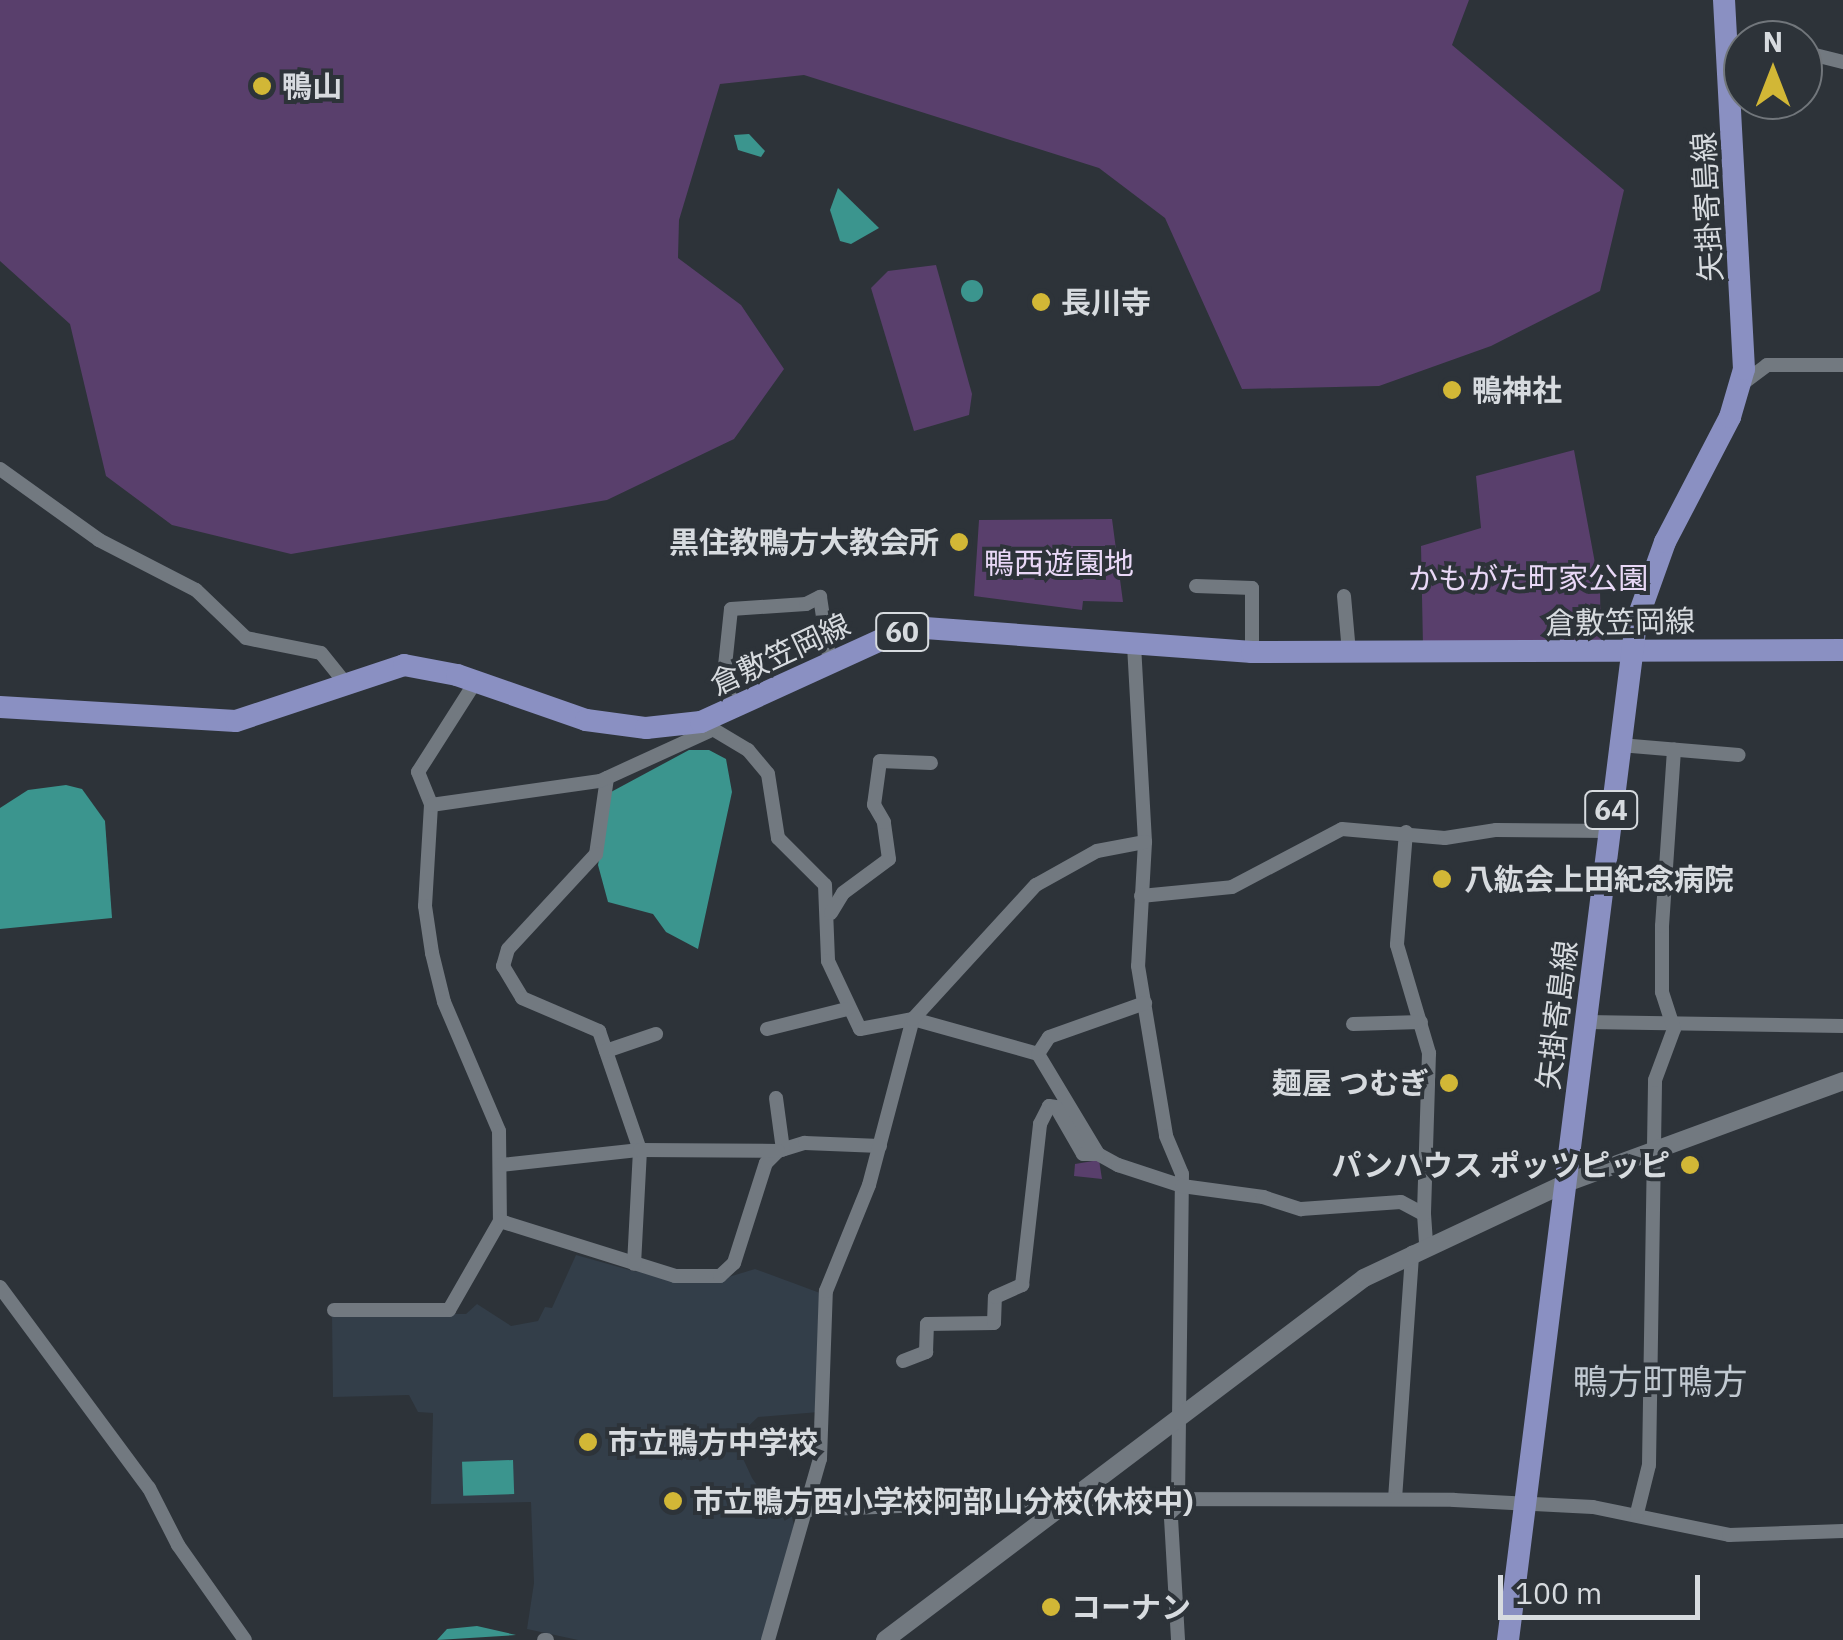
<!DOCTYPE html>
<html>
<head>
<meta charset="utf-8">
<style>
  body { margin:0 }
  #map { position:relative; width:1843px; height:1640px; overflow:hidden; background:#2d3339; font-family:"IBM Plex Sans","Noto Sans JP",sans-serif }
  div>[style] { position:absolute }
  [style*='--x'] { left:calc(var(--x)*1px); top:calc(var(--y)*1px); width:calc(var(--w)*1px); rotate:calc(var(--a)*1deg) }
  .built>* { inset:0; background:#333e49 }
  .green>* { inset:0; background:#593f6c }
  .water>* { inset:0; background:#3b958e; transform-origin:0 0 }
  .round { border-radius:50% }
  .minor>* { height:14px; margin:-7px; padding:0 7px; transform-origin:7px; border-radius:7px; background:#727980 }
  .tertiary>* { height:18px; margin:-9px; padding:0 9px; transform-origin:9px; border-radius:9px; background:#727980 }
  .primary>* { height:22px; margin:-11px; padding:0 11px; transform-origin:11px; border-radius:11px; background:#8a90c2 }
  .dots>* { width:28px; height:28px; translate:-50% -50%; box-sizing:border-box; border:5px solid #2d3339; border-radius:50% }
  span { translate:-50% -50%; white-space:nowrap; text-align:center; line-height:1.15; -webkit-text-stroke:8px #2d3339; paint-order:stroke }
  .shield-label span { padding:2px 8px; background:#2d3339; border:2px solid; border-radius:8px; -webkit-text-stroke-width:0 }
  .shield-label { font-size:28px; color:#d7dbdf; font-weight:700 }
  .poi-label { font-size:30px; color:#d7dbdf; font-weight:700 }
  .left { translate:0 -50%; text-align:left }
  .right { translate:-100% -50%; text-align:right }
  .street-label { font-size:30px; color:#d7dbdf }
  .park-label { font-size:30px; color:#e9d8f7 }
  .quarter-label { font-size:35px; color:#c1c9d1 }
  .north { position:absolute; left:1723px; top:20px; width:100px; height:100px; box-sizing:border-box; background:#2d3339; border:2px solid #71767b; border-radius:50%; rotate:0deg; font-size:28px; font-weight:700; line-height:40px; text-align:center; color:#d7dbdf }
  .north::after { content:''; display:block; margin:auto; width:35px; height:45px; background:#d2b736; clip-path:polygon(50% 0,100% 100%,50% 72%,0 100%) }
  .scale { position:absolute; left:1498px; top:1575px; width:202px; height:45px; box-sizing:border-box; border:5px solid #d7dbdf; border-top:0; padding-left:12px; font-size:30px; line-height:35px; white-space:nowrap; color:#d7dbdf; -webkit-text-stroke:8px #2d3339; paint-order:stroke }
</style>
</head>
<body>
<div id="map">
  <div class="built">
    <div style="clip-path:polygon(576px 1255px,633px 1271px,722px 1279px,755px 1269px,820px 1293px,819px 1412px,758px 1417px,741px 1433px,740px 1452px,752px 1478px,765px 1497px,791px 1513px,794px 1525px,763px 1640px,578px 1640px,527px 1629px,534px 1583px,531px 1502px,431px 1504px,433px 1413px,418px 1412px,409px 1395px,333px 1397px,332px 1314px,466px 1314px,477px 1304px,511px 1326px,538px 1321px,545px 1307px,552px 1308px)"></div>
  </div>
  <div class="green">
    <div style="clip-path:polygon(0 0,1469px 0,1452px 45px,1624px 190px,1600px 291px,1491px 346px,1379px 386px,1242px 389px,1165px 218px,1099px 168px,804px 75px,720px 84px,679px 220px,678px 258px,741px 305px,784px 369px,734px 439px,607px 500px,291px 554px,172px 525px,106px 476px,70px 324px,0 261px)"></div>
    <div style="clip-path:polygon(936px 265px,972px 394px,969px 415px,914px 431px,871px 288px,888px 271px)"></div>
    <div style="clip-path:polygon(1574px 450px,1600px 590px,1601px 644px,1423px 647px,1421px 546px,1481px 528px,1476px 476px)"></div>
    <div style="clip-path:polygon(1112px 519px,1123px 602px,1083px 601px,1082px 610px,974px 596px,979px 520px)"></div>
    <div style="clip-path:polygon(1099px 1160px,1102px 1179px,1074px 1176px,1075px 1164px)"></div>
  </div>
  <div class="water">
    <div style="clip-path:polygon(749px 134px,765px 151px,761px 157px,738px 150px,734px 135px)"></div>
    <div style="clip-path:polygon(838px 188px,879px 228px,851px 244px,840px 241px,830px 210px)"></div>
    <div class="round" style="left:961px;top:280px;width:22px;height:22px"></div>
    <div style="clip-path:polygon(689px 750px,709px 750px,726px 759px,732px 792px,698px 949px,666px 932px,653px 914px,608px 902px,598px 865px,611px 792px)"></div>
    <div style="clip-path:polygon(66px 785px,82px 789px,105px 821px,112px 918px,0 929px,0 808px,28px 790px)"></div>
    <div style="left:513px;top:1460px;width:34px;height:51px;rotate:88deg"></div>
    <div style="clip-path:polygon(477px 1626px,516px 1635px,437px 1640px,447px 1629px)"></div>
  </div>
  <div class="minor">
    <div style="--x:1803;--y:52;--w:41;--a:14"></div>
    <div style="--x:1742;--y:384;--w:31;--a:-37"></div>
    <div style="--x:1767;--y:365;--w:76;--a:0"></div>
    <div style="--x:0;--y:469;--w:122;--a:35.6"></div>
    <div style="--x:99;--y:540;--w:109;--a:27.3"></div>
    <div style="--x:196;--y:590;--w:69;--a:43.8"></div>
    <div style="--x:246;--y:638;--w:76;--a:11.3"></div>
    <div style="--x:321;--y:653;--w:38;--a:51"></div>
    <div style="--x:1196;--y:586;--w:56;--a:2"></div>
    <div style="--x:1252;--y:588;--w:64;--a:90"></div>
    <div style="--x:1344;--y:596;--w:56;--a:84.9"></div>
    <div style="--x:1134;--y:645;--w:197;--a:86.8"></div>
    <div style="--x:1145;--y:842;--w:124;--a:93.2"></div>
    <div style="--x:1138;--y:966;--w:172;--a:80.6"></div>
    <div style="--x:1166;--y:1136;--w:41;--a:67.2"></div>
    <div style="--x:1182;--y:1174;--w:328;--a:90.7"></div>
    <div style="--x:1178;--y:1502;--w:17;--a:114"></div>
    <div style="--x:1171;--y:1518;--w:122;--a:86.7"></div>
    <div style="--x:476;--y:681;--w:108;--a:122.5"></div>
    <div style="--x:418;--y:772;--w:35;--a:68"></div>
    <div style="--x:431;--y:805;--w:101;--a:93.4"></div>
    <div style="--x:425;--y:906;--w:48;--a:81.5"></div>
    <div style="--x:432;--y:953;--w:50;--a:76.2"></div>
    <div style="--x:444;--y:1002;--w:140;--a:66.9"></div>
    <div style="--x:499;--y:1131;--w:90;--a:89.4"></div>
    <div style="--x:500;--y:1221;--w:183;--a:17.4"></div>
    <div style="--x:675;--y:1276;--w:45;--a:0"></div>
    <div style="--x:720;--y:1276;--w:19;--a:-43"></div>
    <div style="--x:734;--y:1263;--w:105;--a:-72.3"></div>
    <div style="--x:766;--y:1163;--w:17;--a:-45"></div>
    <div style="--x:778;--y:1151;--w:28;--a:-17"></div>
    <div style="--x:805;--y:1143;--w:75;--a:2.3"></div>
    <div style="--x:732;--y:709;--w:44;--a:-99.2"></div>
    <div style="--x:725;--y:666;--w:57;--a:-84"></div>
    <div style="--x:731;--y:609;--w:75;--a:-3.8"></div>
    <div style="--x:806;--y:604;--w:16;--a:-27"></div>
    <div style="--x:820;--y:597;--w:67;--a:81.4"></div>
    <div style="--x:701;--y:722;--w:55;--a:30.8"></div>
    <div style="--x:748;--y:750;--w:31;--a:50"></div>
    <div style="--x:768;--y:774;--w:65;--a:81.1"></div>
    <div style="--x:778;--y:838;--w:66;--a:45"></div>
    <div style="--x:825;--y:885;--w:76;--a:87.7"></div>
    <div style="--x:828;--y:961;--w:75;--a:64.8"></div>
    <div style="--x:860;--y:1029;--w:54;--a:-10.7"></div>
    <div style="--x:913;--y:1019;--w:130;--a:15.6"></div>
    <div style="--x:1038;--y:1054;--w:117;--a:59"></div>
    <div style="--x:1098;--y:1154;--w:23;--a:29"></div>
    <div style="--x:1118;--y:1165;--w:67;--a:18.2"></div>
    <div style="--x:1182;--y:1186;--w:82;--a:7.7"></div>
    <div style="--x:1263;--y:1197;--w:40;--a:18"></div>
    <div style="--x:1301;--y:1209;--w:100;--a:-4"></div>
    <div style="--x:1401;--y:1202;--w:26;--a:28"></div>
    <div style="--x:1424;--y:1214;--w:31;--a:86"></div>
    <div style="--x:1620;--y:745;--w:119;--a:4.8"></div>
    <div style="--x:607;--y:778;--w:77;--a:98.2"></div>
    <div style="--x:596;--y:854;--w:129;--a:132.8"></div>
    <div style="--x:508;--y:949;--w:18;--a:106"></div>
    <div style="--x:503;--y:966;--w:37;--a:59"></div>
    <div style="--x:522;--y:998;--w:84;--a:23.2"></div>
    <div style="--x:599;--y:1031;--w:126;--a:71"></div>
    <div style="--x:640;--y:1150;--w:114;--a:93"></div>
    <div style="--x:431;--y:805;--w:171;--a:-8.1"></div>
    <div style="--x:600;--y:781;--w:120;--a:-24.6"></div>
    <div style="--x:1406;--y:832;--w:113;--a:94.6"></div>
    <div style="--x:1397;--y:945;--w:113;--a:73.5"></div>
    <div style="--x:1429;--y:1053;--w:161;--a:91.8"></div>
    <div style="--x:1141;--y:896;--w:91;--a:-5.6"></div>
    <div style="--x:1232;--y:887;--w:124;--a:-27.8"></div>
    <div style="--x:1342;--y:829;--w:103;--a:5"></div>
    <div style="--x:1445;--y:838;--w:52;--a:-8.9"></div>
    <div style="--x:1496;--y:830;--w:113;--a:0.5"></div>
    <div style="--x:831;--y:913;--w:23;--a:-59"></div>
    <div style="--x:843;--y:893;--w:57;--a:-36.5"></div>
    <div style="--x:889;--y:859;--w:37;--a:-98"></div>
    <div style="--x:884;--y:822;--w:20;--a:-120"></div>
    <div style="--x:874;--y:805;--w:44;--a:-82.2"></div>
    <div style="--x:880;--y:761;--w:51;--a:2.2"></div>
    <div style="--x:1586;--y:1022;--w:257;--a:0.9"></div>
    <div style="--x:1353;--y:1024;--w:68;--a:-1.7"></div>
    <div style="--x:767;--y:1029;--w:82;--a:-14"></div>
    <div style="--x:606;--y:1051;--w:53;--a:-18.8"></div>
    <div style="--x:1038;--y:1054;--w:20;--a:-57"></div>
    <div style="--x:1049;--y:1037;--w:102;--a:-19.5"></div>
    <div style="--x:776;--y:1098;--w:52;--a:82.3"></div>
    <div style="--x:501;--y:1165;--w:140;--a:-6.2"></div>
    <div style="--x:640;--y:1150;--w:138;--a:0.4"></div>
    <div style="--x:0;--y:1287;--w:250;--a:53.5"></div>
    <div style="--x:149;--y:1488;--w:64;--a:63"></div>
    <div style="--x:178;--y:1545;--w:116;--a:54.8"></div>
    <div style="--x:334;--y:1310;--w:115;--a:0"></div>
    <div style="--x:449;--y:1310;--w:103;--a:-60.2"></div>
    <div style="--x:903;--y:1361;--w:25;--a:-21"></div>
    <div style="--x:926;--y:1352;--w:28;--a:-88"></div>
    <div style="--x:927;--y:1324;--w:67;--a:-0.9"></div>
    <div style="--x:994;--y:1323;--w:26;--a:-88"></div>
    <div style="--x:995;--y:1297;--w:30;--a:-24"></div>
    <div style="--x:1022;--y:1285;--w:162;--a:-83.6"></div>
    <div style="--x:1040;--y:1124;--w:20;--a:-63"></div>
    <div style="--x:1049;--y:1106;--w:7;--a:8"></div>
    <div style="--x:1056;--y:1107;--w:54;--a:60.1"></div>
    <div style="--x:1083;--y:1154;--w:15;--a:0"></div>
    <div style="--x:1395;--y:1499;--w:247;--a:-86"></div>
    <div style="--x:806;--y:1510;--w:258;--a:-2.4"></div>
    <div style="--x:1064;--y:1499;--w:390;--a:0.1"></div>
    <div style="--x:1454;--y:1500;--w:139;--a:2.9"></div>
    <div style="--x:1593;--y:1507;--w:139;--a:11.6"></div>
    <div style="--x:1729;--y:1535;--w:114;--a:-2"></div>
    <div style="--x:1637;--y:1513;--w:49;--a:-76"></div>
    <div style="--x:1649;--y:1465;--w:385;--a:-89.1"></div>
    <div style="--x:1655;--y:1080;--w:54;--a:-69.6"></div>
    <div style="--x:1674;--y:1029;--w:39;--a:-108"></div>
    <div style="--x:1662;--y:992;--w:66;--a:-90"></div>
    <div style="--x:1662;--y:926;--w:177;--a:-86.1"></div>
    <div style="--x:544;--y:1640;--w:3;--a:0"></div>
    <div style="--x:768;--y:1640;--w:188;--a:-74"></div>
    <div style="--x:820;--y:1459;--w:168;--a:-88"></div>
    <div style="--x:826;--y:1291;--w:114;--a:-67.9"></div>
    <div style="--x:869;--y:1185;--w:172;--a:-75.2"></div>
    <div style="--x:913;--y:1019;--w:182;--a:-47.5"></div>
    <div style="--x:1036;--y:885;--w:70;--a:-29.1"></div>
    <div style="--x:1097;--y:851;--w:49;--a:-10.6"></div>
  </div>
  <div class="tertiary">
    <div style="--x:885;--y:1640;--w:600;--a:-37.08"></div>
    <div style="--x:1364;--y:1278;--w:223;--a:-25.2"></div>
    <div style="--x:1566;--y:1183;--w:295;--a:-20.2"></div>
  </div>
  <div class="primary">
    <div style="--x:0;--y:707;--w:236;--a:3.4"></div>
    <div style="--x:236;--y:721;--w:177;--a:-18.4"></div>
    <div style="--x:404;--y:665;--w:54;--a:10.7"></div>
    <div style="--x:457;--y:675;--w:137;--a:19.2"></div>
    <div style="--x:586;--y:720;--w:61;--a:7.6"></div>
    <div style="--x:646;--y:728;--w:55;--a:-6.2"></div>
    <div style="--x:701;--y:722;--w:212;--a:-24.5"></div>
    <div style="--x:894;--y:634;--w:32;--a:-11"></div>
    <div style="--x:925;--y:628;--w:328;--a:4.2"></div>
    <div style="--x:1252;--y:652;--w:591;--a:-0.19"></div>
    <div style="--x:1508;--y:1640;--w:1025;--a:-82.83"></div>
    <div style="--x:1636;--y:623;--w:86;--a:-70.3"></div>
    <div style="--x:1665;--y:542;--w:141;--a:-62.5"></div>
    <div style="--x:1730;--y:417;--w:50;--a:-73.7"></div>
    <div style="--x:1744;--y:369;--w:370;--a:-93.1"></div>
  </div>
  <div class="dots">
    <div style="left:262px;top:86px;background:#d2b736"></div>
    <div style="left:1041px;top:302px;background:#d2b736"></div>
    <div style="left:1452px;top:390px;background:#d2b736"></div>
    <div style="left:959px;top:542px;background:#d2b736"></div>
    <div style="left:1442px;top:879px;background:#d2b736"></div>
    <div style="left:1449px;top:1083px;background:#d2b736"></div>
    <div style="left:1690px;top:1165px;background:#d2b736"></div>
    <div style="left:588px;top:1442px;background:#d2b736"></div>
    <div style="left:673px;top:1501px;background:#d2b736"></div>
    <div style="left:1051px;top:1607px;background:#d2b736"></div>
  </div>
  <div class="shield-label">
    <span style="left:902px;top:632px">60</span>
    <span style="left:1611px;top:810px">64</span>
  </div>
  <div class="poi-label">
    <span class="left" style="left:282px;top:86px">鴨山</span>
    <span class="left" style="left:1061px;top:302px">長川寺</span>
    <span class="left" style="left:1472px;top:390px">鴨神社</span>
    <span class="right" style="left:939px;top:542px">黒住教鴨方大教会所</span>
    <span class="left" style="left:1464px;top:879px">八紘会上田紀念病院</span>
    <span class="right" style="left:1429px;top:1083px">麺屋 つむぎ</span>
    <span class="right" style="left:1670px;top:1165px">パンハウス ポッツピッピ</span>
    <span class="left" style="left:608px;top:1442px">市立鴨方中学校</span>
    <span class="left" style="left:693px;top:1501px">市立鴨方西小学校阿部山分校(休校中)</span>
    <span class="left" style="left:1071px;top:1607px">コーナン</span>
  </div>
  <div class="street-label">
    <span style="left:1707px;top:207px;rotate:-93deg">矢掛寄島線</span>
    <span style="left:1620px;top:622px;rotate:-1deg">倉敷笠岡線</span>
    <span style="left:780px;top:654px;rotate:-25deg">倉敷笠岡線</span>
    <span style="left:1557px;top:1015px;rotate:-83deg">矢掛寄島線</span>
  </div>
  <div class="park-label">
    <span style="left:1059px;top:563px">鴨西遊園地</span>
    <span style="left:1528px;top:578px">かもがた町家公園</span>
  </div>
  <div class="quarter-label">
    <span style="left:1660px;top:1381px">鴨方町鴨方</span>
  </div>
  <div class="north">N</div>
  <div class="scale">100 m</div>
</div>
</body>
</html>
